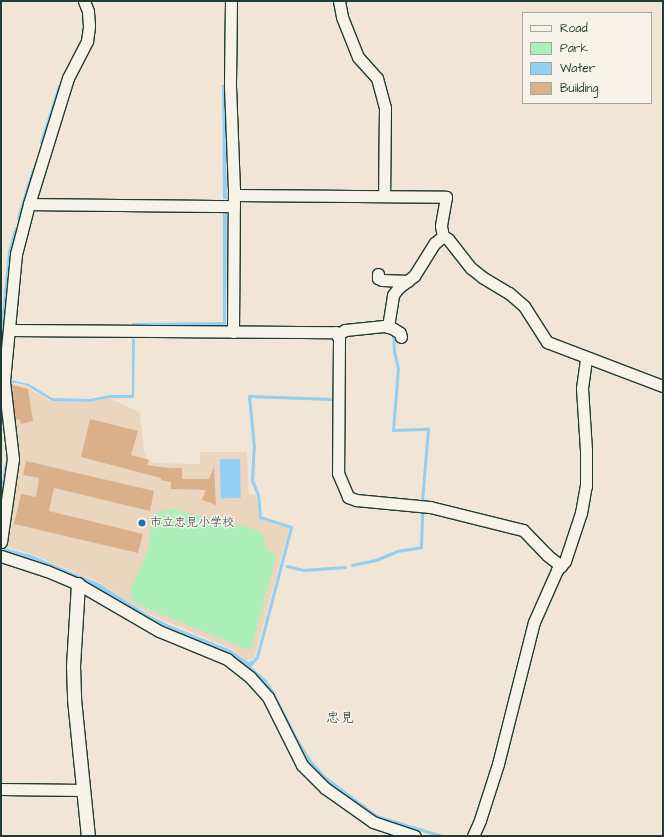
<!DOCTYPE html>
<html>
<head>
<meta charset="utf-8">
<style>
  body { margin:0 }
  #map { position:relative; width:664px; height:837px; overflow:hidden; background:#f1e6d5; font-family:"Architects Daughter","Klee One",sans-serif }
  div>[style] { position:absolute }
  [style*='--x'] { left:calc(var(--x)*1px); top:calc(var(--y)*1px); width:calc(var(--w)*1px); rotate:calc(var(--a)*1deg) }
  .built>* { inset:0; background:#ead6bf }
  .green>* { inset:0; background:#acefba }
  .water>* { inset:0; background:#93cff3; transform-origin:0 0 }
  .stream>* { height:3px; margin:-1.5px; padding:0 1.5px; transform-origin:1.5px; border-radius:1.5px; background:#93cff3 }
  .building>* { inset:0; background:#dab08b }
  .roads { filter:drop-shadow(1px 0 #1f3d34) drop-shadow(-1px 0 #1f3d34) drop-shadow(0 1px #1f3d34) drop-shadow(0 -1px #1f3d34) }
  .minor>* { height:11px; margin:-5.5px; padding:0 5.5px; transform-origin:5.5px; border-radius:5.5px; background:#f7f3e8 }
  .tertiary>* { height:13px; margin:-6.5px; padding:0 6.5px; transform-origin:6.5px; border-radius:6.5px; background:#f7f3e8 }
  .dots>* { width:11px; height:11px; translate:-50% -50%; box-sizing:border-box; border:2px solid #f7f3e8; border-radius:50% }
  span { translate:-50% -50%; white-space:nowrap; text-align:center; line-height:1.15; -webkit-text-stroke:3px #f7f3e8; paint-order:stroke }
  .poi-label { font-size:12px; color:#1f3d34 }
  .left { translate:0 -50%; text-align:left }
  .quarter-label { font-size:14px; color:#1f3d34 }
  .frame { position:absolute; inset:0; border:2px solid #1f3d34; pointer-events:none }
  .legend { position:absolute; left:522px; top:12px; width:130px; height:92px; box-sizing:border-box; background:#f7f3e8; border:1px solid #a1aaa0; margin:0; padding:5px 7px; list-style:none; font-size:12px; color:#1f3d34 }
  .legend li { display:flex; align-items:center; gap:8px; height:20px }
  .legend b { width:20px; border:1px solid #a1aaa0 }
</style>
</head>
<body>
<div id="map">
  <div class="built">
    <div style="clip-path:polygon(10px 383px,25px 386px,50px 401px,89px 402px,109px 398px,137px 411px,140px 413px,144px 451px,147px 458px,153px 463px,200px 464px,200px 452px,247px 452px,249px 494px,256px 495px,259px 518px,289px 529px,254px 659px,246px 660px,232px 649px,160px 619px,135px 606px,100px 583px,29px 553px,7px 547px,19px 458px)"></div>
  </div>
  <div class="green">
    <div style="clip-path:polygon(171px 509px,257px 530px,262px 534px,267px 549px,276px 556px,251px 649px,244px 648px,137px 604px,131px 597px,131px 588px,148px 551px,152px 517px,159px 512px)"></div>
  </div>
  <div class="water">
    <div style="clip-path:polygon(222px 85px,225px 85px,227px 199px,223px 199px)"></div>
    <div style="clip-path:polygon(223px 213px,227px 213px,226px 325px,132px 325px,132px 323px,223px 322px)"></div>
    <div style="clip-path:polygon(132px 338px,135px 339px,134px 398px,109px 398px,89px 402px,52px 401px,26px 385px,10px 382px,10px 380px,29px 384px,52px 398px,90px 399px,110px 395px,132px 395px)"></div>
    <div style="left:240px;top:459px;width:39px;height:20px;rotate:89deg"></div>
    <div style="clip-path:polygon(1px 547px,31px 555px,100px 584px,147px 614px,169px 625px,231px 650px,248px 662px,254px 660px,253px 664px,248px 670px,228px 653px,149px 620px,97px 588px,1px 552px)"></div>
  </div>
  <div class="stream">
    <div style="--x:41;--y:142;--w:59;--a:-72.2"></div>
    <div style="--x:18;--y:218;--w:51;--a:-73"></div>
    <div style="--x:410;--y:286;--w:11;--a:-45"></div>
    <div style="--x:393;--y:332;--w:19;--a:87"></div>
    <div style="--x:394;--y:351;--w:17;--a:77"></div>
    <div style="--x:398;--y:368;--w:62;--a:94.6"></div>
    <div style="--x:393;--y:430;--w:35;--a:-2"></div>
    <div style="--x:428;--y:429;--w:71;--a:94.8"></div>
    <div style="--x:1;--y:333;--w:81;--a:-84.4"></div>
    <div style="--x:9;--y:252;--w:24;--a:-75"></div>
    <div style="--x:1;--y:494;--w:31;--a:-81"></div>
    <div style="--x:352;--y:565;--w:25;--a:-12"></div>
    <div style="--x:376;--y:560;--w:23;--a:-23"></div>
    <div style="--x:397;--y:551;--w:24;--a:-9"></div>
    <div style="--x:421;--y:547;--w:37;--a:-88"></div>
    <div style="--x:287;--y:566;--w:16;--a:14"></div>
    <div style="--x:303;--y:570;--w:42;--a:-4.1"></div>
    <div style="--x:251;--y:664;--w:9;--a:-49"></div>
    <div style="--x:257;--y:657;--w:134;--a:-75.3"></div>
    <div style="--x:291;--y:527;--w:33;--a:-162"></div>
    <div style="--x:260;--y:517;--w:22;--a:-95"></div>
    <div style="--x:258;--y:495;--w:16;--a:-112"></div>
    <div style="--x:252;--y:480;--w:33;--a:-87"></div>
    <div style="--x:254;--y:447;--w:51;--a:-95.6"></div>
    <div style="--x:249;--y:396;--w:84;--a:2"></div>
    <div style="--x:248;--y:666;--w:23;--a:41"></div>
    <div style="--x:265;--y:681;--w:11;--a:56"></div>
    <div style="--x:271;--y:690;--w:59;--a:62.6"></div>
    <div style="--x:298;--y:742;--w:22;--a:58"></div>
    <div style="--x:310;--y:761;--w:20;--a:49"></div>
    <div style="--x:323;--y:776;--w:66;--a:37"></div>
    <div style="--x:376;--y:816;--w:69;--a:16.9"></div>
  </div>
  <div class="building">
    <div style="clip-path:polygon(12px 385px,28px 389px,33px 421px,21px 424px,20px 420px,15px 419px)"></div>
    <div style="clip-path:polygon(90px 419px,138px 431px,131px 455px,149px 460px,147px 465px,168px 468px,182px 468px,182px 479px,209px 479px,214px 467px,216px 505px,202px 500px,206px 490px,171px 489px,171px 482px,161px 480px,161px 478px,81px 457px)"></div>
    <div style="clip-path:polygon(26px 461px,154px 491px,150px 511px,54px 488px,49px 511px,143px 534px,138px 553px,14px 524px,21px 494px,36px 497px,39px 478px,23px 475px)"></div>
  </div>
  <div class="roads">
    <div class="minor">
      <div style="--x:231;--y:1;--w:85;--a:90.7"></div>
      <div style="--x:230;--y:86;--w:102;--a:87.8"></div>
      <div style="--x:234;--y:188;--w:144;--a:90.4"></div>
      <div style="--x:339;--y:1;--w:16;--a:79"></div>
      <div style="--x:342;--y:17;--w:43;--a:68.2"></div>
      <div style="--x:358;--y:57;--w:28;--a:48"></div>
      <div style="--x:377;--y:78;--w:30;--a:75"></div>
      <div style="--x:385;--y:107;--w:89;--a:90.6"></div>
      <div style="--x:234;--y:195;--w:212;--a:0.5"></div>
      <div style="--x:446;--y:197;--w:29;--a:100"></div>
      <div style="--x:441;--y:226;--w:10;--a:79"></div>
      <div style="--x:443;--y:236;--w:6;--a:31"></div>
      <div style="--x:448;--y:239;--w:37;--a:52"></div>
      <div style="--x:471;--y:268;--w:14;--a:39"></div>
      <div style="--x:482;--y:277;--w:31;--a:31"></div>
      <div style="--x:509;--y:293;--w:20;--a:41"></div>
      <div style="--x:524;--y:306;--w:43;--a:57.4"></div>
      <div style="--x:547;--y:342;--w:124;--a:20.8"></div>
      <div style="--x:29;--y:204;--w:205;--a:0.6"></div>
      <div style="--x:378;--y:274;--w:4;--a:90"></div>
      <div style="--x:378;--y:278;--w:4;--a:27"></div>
      <div style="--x:382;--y:280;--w:26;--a:2"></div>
      <div style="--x:388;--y:327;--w:32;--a:-81"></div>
      <div style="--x:393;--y:295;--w:9;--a:-54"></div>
      <div style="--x:398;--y:288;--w:20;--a:-37"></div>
      <div style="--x:414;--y:276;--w:39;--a:-58"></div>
      <div style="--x:435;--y:243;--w:11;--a:-41"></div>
      <div style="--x:9;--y:330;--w:327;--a:0.4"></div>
      <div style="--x:336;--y:332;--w:8;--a:67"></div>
      <div style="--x:339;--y:339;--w:134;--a:90.4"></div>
      <div style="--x:338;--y:473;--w:26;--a:67"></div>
      <div style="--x:348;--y:497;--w:9;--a:21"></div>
      <div style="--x:356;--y:500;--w:74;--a:5.4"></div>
      <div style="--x:430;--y:507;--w:96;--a:13.9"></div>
      <div style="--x:523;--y:530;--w:35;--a:46"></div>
      <div style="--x:547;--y:555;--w:18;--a:38"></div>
      <div style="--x:337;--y:335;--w:9;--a:-32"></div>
      <div style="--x:345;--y:330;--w:39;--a:-6"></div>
      <div style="--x:384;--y:326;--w:8;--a:14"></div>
      <div style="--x:392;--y:328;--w:9;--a:32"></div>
      <div style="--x:400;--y:333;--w:4;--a:76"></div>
      <div style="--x:1;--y:542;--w:84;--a:-81.8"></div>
      <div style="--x:13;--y:459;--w:79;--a:-96.6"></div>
      <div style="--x:4;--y:381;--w:128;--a:-84.6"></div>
      <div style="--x:16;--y:254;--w:52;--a:-75.4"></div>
      <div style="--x:29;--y:204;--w:132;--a:-72.8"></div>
      <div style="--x:68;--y:78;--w:42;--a:-62.8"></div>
      <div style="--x:87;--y:41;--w:15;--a:-82"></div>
      <div style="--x:89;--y:26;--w:15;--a:-94"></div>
      <div style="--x:88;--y:11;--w:11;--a:-112"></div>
      <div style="--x:1;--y:556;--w:48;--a:18.1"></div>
      <div style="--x:47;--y:571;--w:34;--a:23"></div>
      <div style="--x:78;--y:584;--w:94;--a:30.1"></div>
      <div style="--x:159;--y:631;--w:74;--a:22.4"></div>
      <div style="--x:227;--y:659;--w:29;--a:38"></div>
      <div style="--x:250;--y:677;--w:27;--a:48"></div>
      <div style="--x:268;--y:697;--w:76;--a:63.4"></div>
      <div style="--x:302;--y:765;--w:33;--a:45"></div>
      <div style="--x:325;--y:788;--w:59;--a:35.3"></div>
      <div style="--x:373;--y:822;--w:44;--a:18.4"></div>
      <div style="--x:1;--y:789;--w:82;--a:0.7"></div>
      <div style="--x:473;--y:836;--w:17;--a:-66"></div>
      <div style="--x:480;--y:820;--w:59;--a:-72.2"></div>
      <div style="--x:498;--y:764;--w:146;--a:-75.8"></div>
      <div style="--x:534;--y:622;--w:57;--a:-66.1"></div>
      <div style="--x:557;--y:570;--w:12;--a:-48"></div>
      <div style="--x:565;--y:561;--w:51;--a:-71.6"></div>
      <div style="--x:581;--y:513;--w:27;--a:-80"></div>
      <div style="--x:586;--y:486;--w:36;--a:-90"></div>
      <div style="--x:586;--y:450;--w:62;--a:-93.7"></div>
      <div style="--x:582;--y:388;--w:30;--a:-82"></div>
    </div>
    <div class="tertiary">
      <div style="--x:78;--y:584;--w:82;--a:93.5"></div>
      <div style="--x:73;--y:666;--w:33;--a:88"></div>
      <div style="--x:74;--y:699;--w:138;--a:84.2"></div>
    </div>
  </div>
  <div class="dots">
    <div style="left:142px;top:523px;background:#1f6fb2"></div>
  </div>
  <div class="poi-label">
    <span class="left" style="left:150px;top:523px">市立忠見小学校</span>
  </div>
  <div class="quarter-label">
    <span style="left:340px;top:718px">忠見</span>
  </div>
  <div class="frame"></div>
  <ul class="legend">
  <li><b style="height:5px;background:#f7f3e8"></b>Road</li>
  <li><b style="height:11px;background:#acefba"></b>Park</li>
  <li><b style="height:11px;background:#93cff3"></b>Water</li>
  <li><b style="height:11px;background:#dab08b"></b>Building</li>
  </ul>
</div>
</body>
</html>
